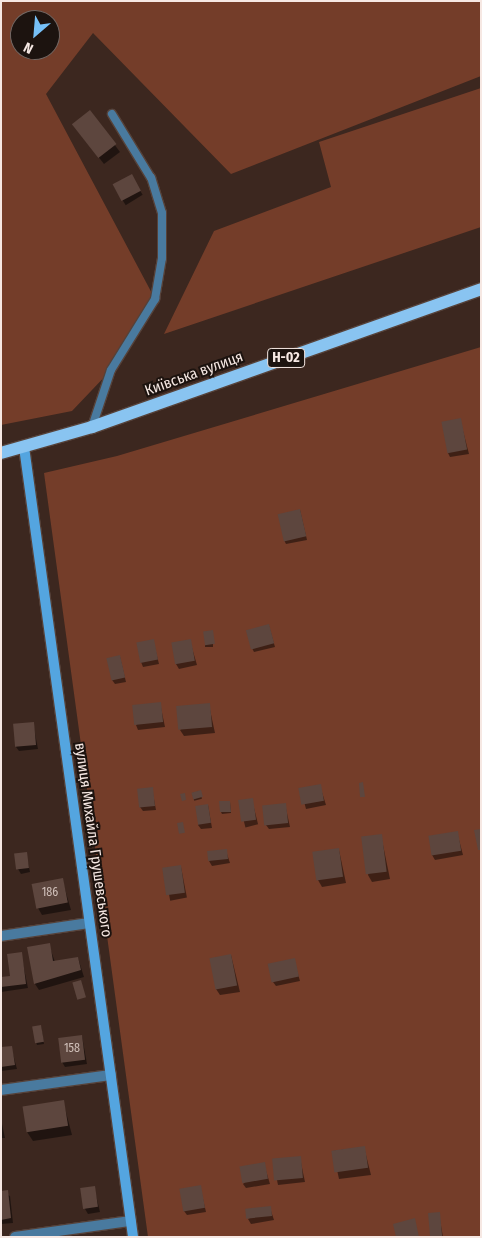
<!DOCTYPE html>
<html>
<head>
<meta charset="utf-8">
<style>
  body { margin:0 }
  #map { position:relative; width:482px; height:1238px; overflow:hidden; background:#3c271f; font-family:"Fira Sans Condensed",sans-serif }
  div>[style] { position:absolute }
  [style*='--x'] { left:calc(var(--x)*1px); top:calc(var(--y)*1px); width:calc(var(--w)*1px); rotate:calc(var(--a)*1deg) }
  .green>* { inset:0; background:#743d29 }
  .shadow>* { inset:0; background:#0007; transform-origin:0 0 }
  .building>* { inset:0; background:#5d463e; transform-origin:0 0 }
  .roads { filter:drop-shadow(1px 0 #56423a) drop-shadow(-1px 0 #56423a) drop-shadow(0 1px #56423a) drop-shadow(0 -1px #56423a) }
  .lane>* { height:8px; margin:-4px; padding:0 4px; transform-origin:4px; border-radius:4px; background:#497a9f }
  .street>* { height:10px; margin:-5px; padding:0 5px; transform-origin:5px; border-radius:5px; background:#497a9f }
  .secondary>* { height:10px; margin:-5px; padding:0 5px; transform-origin:5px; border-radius:5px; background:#54a5e0 }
  .primary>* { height:12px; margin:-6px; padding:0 6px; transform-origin:6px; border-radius:6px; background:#89c4f1 }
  span { translate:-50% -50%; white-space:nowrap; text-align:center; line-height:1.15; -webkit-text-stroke:4px #1c130f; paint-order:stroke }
  .number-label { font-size:12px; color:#d0c0ba }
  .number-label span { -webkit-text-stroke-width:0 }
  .shield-label span { padding:1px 4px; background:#1c130f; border:1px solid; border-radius:4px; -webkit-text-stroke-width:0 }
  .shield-label { font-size:14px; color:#f6e8e3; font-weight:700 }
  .street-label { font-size:15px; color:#f6e8e3 }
  .frame { position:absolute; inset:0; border:2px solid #f6e8e3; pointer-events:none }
  .north { position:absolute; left:10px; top:10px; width:50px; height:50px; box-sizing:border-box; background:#1c130f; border:1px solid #736864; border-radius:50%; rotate:207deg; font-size:14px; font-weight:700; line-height:20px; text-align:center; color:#f6e8e3 }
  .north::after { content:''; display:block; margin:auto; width:18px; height:22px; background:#76c0f7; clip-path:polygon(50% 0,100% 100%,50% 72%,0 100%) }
</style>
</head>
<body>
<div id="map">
  <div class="green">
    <div style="clip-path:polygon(evenodd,1px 1px,481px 1px,481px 76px,231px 174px,93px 33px,46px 94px,155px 299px,111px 370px,72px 411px,1px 425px,1px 1px,20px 20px,50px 20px,50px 50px,20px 50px,20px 20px)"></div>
    <div style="clip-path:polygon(481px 88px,481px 227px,164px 334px,214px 231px,331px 187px,319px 142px)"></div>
    <div style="clip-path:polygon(481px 347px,481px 1237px,148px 1237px,44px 473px,117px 456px)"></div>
  </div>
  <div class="shadow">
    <div style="clip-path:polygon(90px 112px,120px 152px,104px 164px,78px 131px)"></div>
    <div style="left:131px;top:176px;width:22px;height:20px;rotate:58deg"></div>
    <div style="clip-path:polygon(460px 419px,469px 454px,450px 457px,448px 453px)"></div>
    <div style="clip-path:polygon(300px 510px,307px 540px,286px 544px,284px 540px)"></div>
    <div style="clip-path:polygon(269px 626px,275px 647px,254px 652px,252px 648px)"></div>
    <div style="left:205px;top:633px;width:8px;height:14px"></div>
    <div style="clip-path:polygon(153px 640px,159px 664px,143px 667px,141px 662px)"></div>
    <div style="clip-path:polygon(190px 641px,197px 665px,179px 669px,176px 664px)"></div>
    <div style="clip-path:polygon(120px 657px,126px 682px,115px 684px,112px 680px)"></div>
    <div style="clip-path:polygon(160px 703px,165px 727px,138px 730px,136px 725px)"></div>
    <div style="clip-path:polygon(209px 705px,215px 733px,184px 736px,180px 730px)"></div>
    <div style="clip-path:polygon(33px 723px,38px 749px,19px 751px,16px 747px)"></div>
    <div style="clip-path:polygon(320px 786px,326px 805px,306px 809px,301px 790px)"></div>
    <div style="clip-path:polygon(152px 788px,156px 810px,143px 811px,140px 807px)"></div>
    <div style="left:200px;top:791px;width:8px;height:8px;rotate:76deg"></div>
    <div style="left:252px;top:800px;width:25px;height:13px;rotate:76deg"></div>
    <div style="clip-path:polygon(230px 802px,231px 813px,222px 814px,221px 812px)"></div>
    <div style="clip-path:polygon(285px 804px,290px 827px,269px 829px,266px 825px)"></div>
    <div style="clip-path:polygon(208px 805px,212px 828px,201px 829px,198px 825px)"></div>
    <div style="clip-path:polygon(457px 832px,463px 855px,435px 860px,432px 855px)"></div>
    <div style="clip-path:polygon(381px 835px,390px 879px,372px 882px,368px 875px)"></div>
    <div style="clip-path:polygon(339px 850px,346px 883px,322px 887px,318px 880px)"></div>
    <div style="clip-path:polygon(226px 851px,230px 863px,212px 866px,209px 861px)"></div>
    <div style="clip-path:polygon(26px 853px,30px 872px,21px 874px,18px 869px)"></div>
    <div style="left:181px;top:867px;width:31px;height:17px;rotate:79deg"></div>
    <div style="clip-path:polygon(62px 879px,71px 910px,42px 915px,38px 908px)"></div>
    <div style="clip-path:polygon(49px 945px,55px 962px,78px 958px,84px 977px,39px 990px,35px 984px)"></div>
    <div style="clip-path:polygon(21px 954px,28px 988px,1px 992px,1px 978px,12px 977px)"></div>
    <div style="clip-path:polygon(231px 955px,240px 992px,220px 995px,216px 989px)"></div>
    <div style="clip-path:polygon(294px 960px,300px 981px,276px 986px,273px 982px)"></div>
    <div style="clip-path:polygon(41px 1026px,44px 1044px,37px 1045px,33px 1027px)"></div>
    <div style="clip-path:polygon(82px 1036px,87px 1064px,65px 1067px,62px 1062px)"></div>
    <div style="clip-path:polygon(11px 1047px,17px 1069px,1px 1071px,1px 1049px)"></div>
    <div style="clip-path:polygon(63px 1101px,72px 1135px,33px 1141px,27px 1132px)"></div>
    <div style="clip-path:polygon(1px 1119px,5px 1138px,1px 1138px)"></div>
    <div style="clip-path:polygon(364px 1147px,371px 1175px,339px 1179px,333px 1151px)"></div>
    <div style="clip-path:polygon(300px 1158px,305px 1182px,278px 1185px,273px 1161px)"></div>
    <div style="clip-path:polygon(264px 1164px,270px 1184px,246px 1188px,243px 1184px)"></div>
    <div style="clip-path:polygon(200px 1186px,206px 1212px,187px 1215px,184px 1211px)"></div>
    <div style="clip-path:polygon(94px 1187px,100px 1212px,88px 1214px,85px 1209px)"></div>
    <div style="clip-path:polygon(1px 1192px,10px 1196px,13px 1223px,1px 1224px)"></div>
    <div style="clip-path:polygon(270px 1208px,274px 1220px,251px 1224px,248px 1219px)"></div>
    <div style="clip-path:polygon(439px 1214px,443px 1237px,431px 1237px)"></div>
  </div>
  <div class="building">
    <div style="left:90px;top:110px;width:43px;height:23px;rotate:52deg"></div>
    <div style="left:132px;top:174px;width:19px;height:22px;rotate:62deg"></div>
    <div style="left:461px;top:418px;width:32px;height:20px;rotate:79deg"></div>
    <div style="left:300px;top:509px;width:28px;height:23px;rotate:77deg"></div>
    <div style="left:269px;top:624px;width:20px;height:24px;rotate:75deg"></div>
    <div style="left:213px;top:630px;width:14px;height:10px;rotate:82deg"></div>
    <div style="left:154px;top:639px;width:21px;height:18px;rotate:79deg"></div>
    <div style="left:191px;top:639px;width:22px;height:20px;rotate:80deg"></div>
    <div style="left:120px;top:655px;width:23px;height:14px;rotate:77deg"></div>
    <div style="left:161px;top:702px;width:20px;height:29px;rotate:84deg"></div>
    <div style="left:210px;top:703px;width:24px;height:34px;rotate:85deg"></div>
    <div style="left:34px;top:722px;width:23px;height:21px;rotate:85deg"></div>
    <div style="clip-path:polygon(363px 782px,365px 797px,360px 797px,359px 783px)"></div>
    <div style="left:321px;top:784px;width:17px;height:23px;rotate:80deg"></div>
    <div style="left:153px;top:787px;width:19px;height:16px;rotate:84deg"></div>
    <div style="left:201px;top:790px;width:7px;height:10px;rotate:74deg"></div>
    <div style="clip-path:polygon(185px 793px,186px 800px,182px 801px,180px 794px)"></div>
    <div style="left:253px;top:798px;width:22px;height:15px;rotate:82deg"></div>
    <div style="clip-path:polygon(219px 801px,230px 801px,231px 812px,220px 812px)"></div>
    <div style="left:286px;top:803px;width:20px;height:24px;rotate:84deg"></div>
    <div style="left:208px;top:804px;width:19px;height:13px;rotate:81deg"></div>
    <div style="left:183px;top:822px;width:11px;height:6px;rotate:80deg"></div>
    <div style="clip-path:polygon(481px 829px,481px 850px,478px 850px,474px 830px)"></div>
    <div style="left:458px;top:831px;width:20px;height:30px;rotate:81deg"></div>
    <div style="left:382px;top:834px;width:38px;height:21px;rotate:83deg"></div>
    <div style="left:339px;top:848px;width:29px;height:27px;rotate:82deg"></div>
    <div style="left:227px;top:849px;width:10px;height:20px;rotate:84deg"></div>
    <div style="left:27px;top:852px;width:16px;height:13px;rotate:83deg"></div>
    <div style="left:181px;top:865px;width:28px;height:19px;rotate:82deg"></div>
    <div style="left:63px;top:878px;width:25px;height:32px;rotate:79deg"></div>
    <div style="clip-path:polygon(50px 943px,53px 961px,78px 957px,81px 970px,34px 984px,27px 947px)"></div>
    <div style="clip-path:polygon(22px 952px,26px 984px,1px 987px,1px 977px,10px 976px,7px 954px)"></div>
    <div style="left:231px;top:954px;width:32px;height:22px;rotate:79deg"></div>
    <div style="left:295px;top:958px;width:19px;height:28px;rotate:78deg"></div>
    <div style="left:81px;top:980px;width:18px;height:9px;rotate:74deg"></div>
    <div style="left:41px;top:1025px;width:17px;height:9px;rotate:80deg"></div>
    <div style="left:82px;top:1035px;width:25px;height:24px;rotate:83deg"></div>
    <div style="clip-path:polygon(12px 1046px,15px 1065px,1px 1067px,1px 1047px)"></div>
    <div style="left:64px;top:1100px;width:26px;height:42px;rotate:81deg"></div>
    <div style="left:365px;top:1146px;width:22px;height:34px;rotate:82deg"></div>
    <div style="left:301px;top:1156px;width:22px;height:29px;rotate:85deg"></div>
    <div style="left:265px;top:1162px;width:17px;height:26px;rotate:80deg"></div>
    <div style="left:201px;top:1185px;width:23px;height:22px;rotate:80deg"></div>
    <div style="left:95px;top:1186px;width:21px;height:15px;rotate:82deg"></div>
    <div style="clip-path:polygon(8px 1190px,11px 1218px,1px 1220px,1px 1191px)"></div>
    <div style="left:271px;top:1206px;width:10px;height:26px;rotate:84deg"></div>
    <div style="left:440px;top:1212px;width:25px;height:12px;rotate:85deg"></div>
    <div style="clip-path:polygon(415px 1218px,419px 1237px,396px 1237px,393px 1224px)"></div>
  </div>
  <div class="roads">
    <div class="lane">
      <div style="--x:92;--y:427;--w:60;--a:-71.6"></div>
      <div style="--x:111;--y:370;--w:84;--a:-58.2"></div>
      <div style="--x:155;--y:299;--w:42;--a:-80.3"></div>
      <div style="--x:162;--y:258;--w:45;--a:-90"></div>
      <div style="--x:162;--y:213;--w:37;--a:-107"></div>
      <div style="--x:151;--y:178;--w:75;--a:-121.4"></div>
    </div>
    <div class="street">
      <div style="--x:1;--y:936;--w:89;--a:-8.4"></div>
      <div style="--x:1;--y:1090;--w:111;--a:-7.8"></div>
      <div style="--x:15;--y:1237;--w:117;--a:-7.9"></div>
    </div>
    <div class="secondary">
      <div style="--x:24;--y:447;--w:797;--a:82.14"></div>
    </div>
    <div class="primary">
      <div style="--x:1;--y:453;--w:95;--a:-15.9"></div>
      <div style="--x:92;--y:427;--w:413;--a:-19.5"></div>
    </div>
  </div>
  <div class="number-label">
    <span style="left:50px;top:893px">186</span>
    <span style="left:72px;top:1049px">158</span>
  </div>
  <div class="shield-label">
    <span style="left:286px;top:358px">Н-02</span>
  </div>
  <div class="street-label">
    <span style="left:194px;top:374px;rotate:-20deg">Київська вулиця</span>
    <span style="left:93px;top:840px;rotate:82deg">вулиця Михайла Грушевського</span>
  </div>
  <div class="frame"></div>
  <div class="north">N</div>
</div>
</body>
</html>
